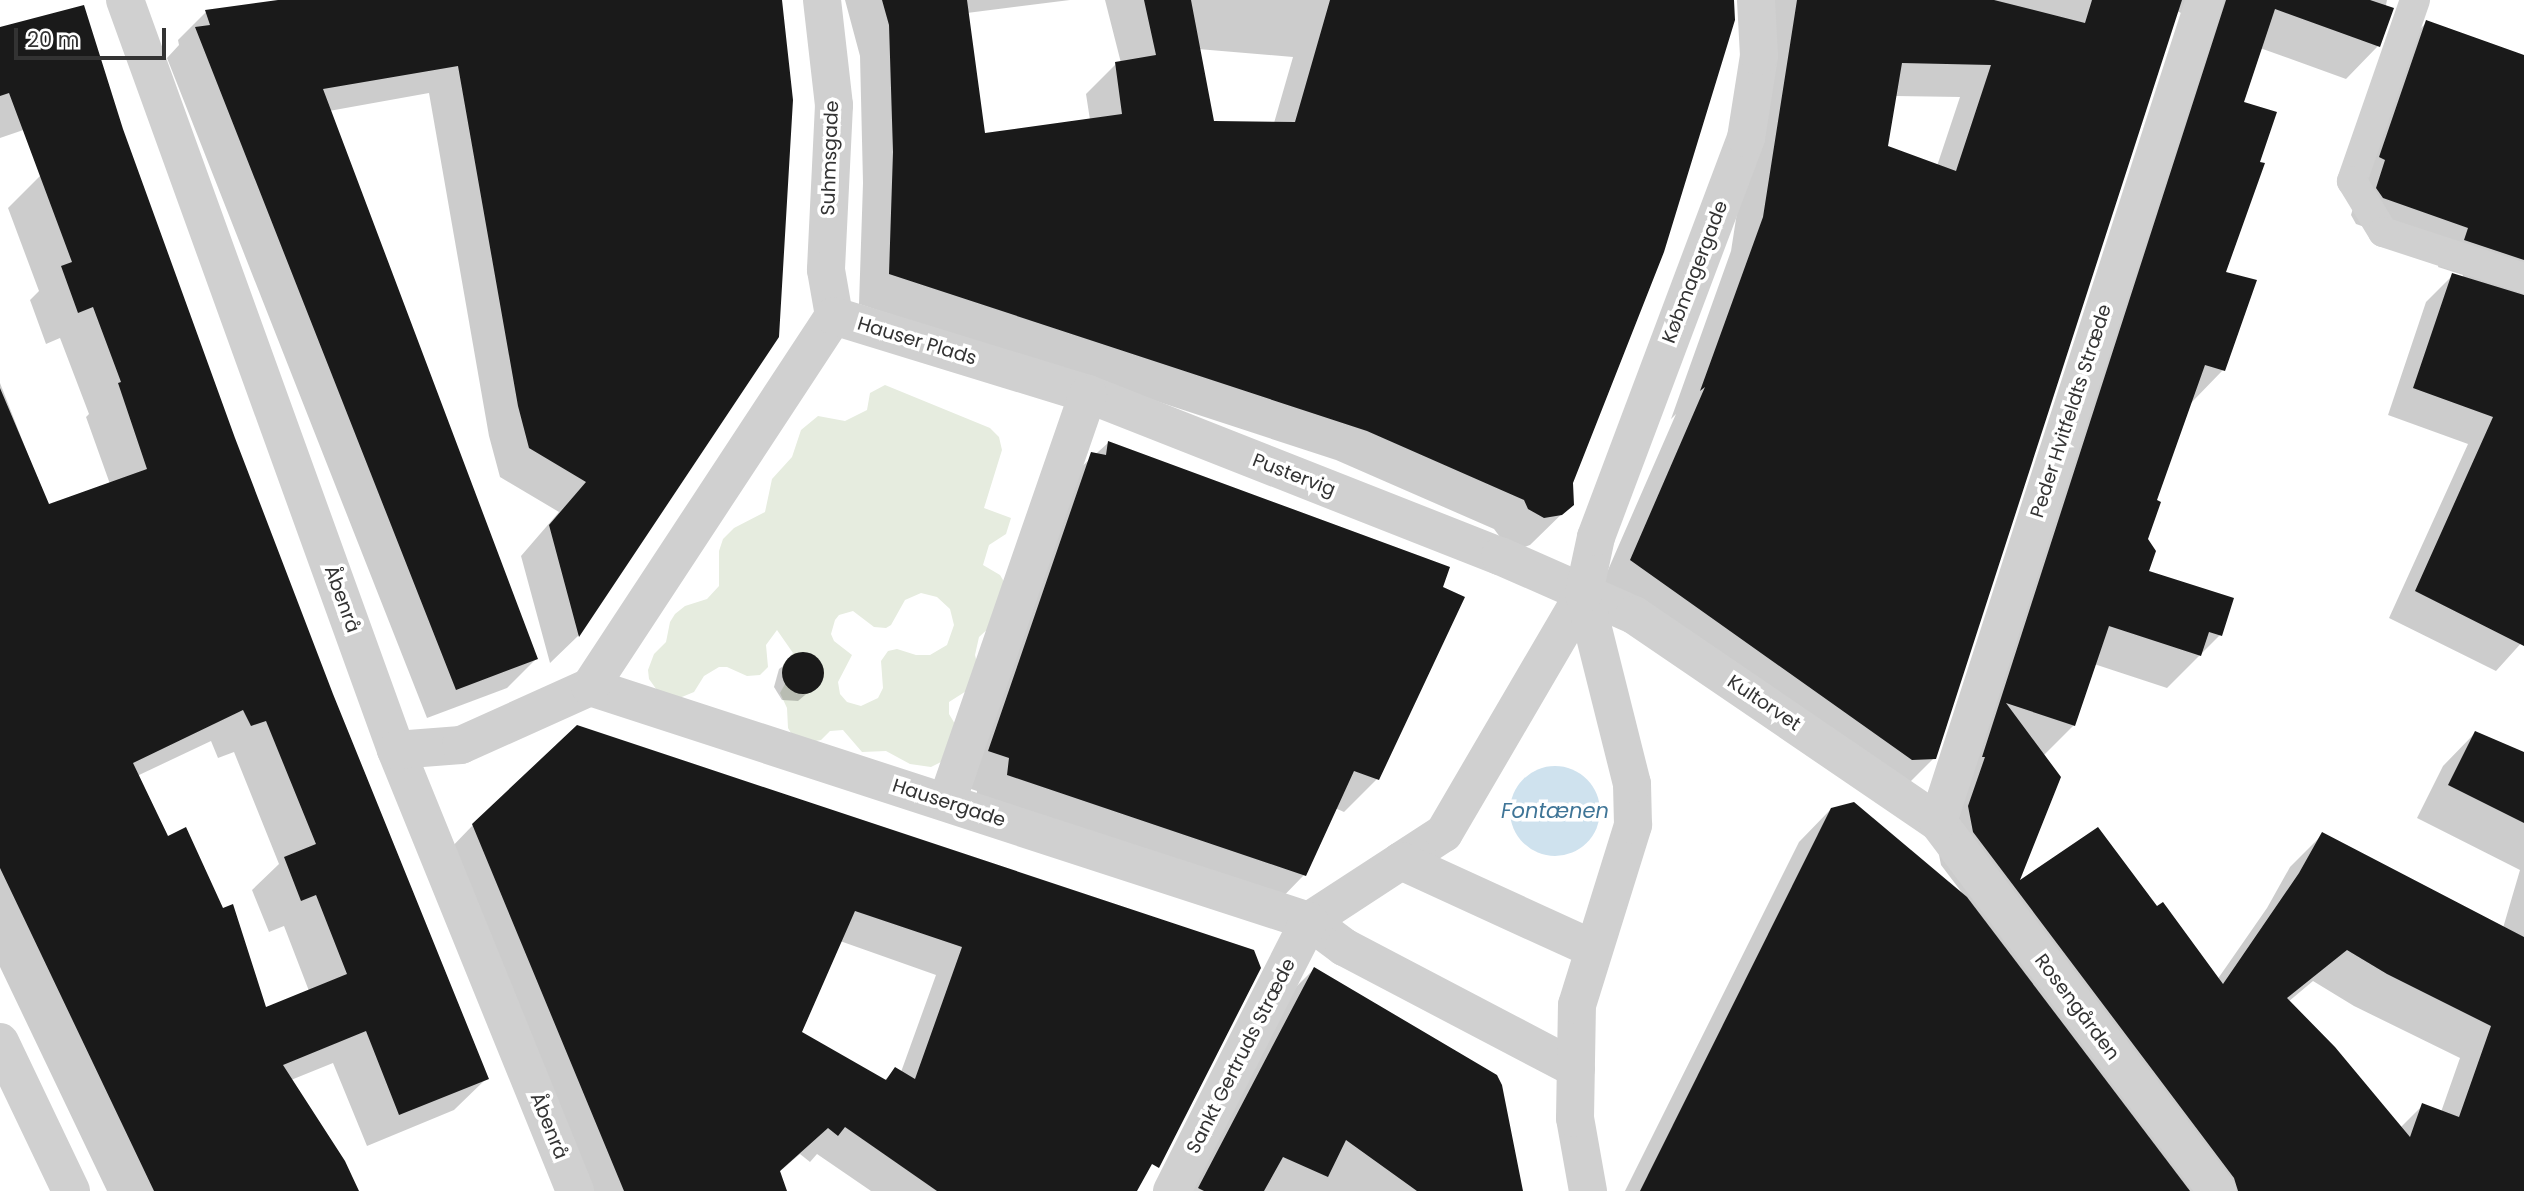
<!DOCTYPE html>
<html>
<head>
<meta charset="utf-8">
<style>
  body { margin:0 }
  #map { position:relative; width:2524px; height:1191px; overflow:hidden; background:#fff; font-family:Poppins,sans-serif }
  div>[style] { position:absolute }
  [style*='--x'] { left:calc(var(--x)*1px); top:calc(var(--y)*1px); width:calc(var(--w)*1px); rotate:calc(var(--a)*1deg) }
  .green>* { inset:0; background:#e6ecdf }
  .water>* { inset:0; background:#cfe2ee }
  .round { border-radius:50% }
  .shadow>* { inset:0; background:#0003 }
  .building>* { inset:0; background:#1a1a1a }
  .service>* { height:30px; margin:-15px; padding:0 15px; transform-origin:15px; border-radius:15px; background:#d0d0d0 }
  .pedestrian>* { height:38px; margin:-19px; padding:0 19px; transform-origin:19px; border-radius:19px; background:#d0d0d0 }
  .minor>* { height:38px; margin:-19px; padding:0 19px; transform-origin:19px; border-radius:19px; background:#d0d0d0 }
  .tertiary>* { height:38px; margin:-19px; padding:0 19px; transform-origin:19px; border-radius:19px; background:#d0d0d0 }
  span { translate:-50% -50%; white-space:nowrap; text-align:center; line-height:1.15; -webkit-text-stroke:7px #fff; paint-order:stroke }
  .street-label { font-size:19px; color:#333 }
  .water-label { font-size:21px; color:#3f7597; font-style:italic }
  .scale { position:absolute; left:14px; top:28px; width:152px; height:32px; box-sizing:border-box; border:4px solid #333; border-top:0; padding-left:9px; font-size:21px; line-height:24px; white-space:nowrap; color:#333; -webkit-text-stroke:5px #fff; paint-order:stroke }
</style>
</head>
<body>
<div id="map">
  <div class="green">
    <div style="clip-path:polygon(evenodd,885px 385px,990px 428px,999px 437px,1002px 450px,984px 508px,1011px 518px,1006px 534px,989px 545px,983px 565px,1000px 575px,1006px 585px,1001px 617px,979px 637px,975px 655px,978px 667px,971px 688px,949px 702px,949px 714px,955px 724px,941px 762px,931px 767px,910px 764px,886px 751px,862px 752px,843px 730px,830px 731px,821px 740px,810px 742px,794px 738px,788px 728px,787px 708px,780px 693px,785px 684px,782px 670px,784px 663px,793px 653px,777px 630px,766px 645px,768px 667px,760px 675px,747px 676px,727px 667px,719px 667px,704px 676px,694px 692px,677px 699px,659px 693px,649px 679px,648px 670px,654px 654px,666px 642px,670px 622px,675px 614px,685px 606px,707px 599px,719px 586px,719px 551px,723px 539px,734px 528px,765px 512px,772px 479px,792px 457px,801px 430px,818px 416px,845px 421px,867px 410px,870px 393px,885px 385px,921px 593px,937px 597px,950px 609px,954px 625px,947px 645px,930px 655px,916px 655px,897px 649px,888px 651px,881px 661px,883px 688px,878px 698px,861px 706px,847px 702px,840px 694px,838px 682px,852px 655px,834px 641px,831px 634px,835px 620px,839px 615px,853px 611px,874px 627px,886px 628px,891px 625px,905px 600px,921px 593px)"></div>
  </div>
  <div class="water">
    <div class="round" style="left:1510px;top:766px;width:90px;height:90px"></div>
  </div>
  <div class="shadow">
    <div style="clip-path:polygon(286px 0,780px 0,778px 337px,578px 636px,550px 663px,521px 556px,559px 512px,500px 477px,489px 436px,429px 93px,329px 111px,536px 659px,507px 688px,427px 718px,167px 58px,179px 45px,178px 40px,206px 12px)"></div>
    <div style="clip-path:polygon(evenodd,845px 0,1070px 0,967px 13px,983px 135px,1090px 120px,1086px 94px,1116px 64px,1121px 63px,1105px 0,1734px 0,1733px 20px,1572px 482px,1572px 504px,1530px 545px,1522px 548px,1506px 545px,1494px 529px,1336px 460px,859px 304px,863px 183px,860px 56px,845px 0,1198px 49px,1293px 57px,1274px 123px,1212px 123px,1198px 49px)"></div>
    <div style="clip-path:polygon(evenodd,1770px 0,2387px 0,2378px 46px,2346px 79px,2260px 48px,2241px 103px,2224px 274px,2223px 370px,2191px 403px,2155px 501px,2146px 539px,2147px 572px,2220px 635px,2167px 688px,2094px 664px,2074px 725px,2043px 756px,2017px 884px,2157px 908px,2217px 980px,2267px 908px,2290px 867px,2322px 835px,2503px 928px,2520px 870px,2417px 818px,2443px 766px,2475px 733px,2524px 754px,2524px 1191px,1625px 1191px,1799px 842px,1831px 809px,1963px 894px,1941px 865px,1936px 840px,2189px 17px,2177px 11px,1934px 758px,1901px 791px,1598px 593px,1676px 414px,1671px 419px,1731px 251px,1770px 0,1895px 96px,1960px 97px,1937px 166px,1886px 147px,1895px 96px,1770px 0,2313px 981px,2354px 1006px,2460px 1058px,2441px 1112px,2423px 1105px,2400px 1128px,2288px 1002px,2313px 981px)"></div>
    <div style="clip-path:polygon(2427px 22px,2524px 57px,2524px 640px,2496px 671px,2389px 618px,2468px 444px,2388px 415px,2426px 302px,2453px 275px,2462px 278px,2463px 275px,2438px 267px,2442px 254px,2356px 224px,2351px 215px,2400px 49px)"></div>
    <div style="clip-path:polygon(0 29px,73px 113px,0 138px)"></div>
    <div style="clip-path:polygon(evenodd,40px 176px,233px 439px,331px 695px,487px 1078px,454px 1110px,367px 1146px,333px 1063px,291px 1080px,357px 1191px,107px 1191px,0 967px,0 383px,48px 506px,110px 484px,86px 417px,89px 414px,60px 338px,46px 344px,30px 300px,39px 291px,8px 208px,40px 176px,211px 741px,218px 758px,234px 752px,279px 864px,252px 890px,269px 932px,284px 926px,309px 991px,265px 1009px,167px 838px,137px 776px,211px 741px)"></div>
    <div style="clip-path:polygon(1108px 443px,1462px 598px,1377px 779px,1344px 812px,1335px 808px,1304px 875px,1272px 908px,975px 808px,977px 791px,956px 784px,1059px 487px)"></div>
    <div style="clip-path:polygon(801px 653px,816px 657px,822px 672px,818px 684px,798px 701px,782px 700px,774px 687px,779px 669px)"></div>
    <div style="clip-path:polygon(evenodd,473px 825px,1253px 952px,1135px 1191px,871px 1191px,817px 1154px,810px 1162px,800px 1154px,778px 1173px,785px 1191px,587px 1191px,446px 853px,473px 825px,840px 941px,936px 975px,901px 1072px,896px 1069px,884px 1081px,800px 1032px,840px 941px)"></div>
    <div style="clip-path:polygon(1314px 969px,1521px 1191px,1179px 1191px,1276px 1007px)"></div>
  </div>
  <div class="building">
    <div style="clip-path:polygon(278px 0,782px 0,793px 100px,779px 337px,579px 637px,549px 525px,586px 482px,529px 448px,518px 406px,458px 66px,323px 89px,538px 659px,456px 690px,195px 27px,210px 25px,205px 10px)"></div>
    <div style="clip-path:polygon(882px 0,967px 0,985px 133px,1122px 114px,1115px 62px,1156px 55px,1144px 0,1191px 0,1214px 121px,1295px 122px,1330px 0,1734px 0,1735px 20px,1664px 252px,1573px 483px,1574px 505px,1562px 515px,1544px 518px,1528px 509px,1524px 500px,1367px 431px,889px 274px,893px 152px,889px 25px)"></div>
    <div style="clip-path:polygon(evenodd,1797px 0,1994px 0,2085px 23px,2092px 0,2182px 0,1936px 759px,1912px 760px,1630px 560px,1705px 387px,1700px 391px,1763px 217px,1797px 0,1902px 63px,1991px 65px,1956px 171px,1888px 146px,1902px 63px)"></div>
    <div style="clip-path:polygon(evenodd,2226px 0,2370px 0,2394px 8px,2380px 47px,2275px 9px,2244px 102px,2277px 112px,2260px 162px,2265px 163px,2226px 272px,2257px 280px,2225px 371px,2205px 365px,2157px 500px,2161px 502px,2148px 539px,2156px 551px,2149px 571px,2234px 598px,2222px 636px,2209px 632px,2201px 656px,2109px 626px,2075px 726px,2006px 703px,2061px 777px,2020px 880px,2098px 827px,2157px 906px,2163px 902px,2223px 984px,2299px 873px,2322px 832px,2524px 937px,2524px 1191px,2238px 1191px,2234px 1178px,1973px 832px,1968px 806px,1985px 757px,1982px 757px,2226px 0,2347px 950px,2387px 974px,2491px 1026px,2459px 1117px,2422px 1103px,2410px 1137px,2335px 1047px,2287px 998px,2347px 950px)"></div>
    <div style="clip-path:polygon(evenodd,84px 5px,123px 129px,235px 438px,333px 694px,489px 1079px,399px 1115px,366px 1031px,283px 1065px,345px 1161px,359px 1191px,154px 1191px,0 868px,0 388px,49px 504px,147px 469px,118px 383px,121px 382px,93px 307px,78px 313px,61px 266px,72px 262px,9px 93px,0 96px,0 27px,84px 5px,243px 710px,251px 726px,266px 721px,316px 844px,284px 857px,301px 901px,316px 895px,347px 974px,266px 1007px,233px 904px,223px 908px,186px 827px,168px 836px,133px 763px,243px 710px)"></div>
    <div style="clip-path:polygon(2426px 20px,2524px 55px,2524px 260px,2464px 240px,2468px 228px,2383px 198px,2376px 188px,2385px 160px,2379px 157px)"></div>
    <div style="clip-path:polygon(2452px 273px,2524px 295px,2524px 646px,2415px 591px,2493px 417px,2413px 388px)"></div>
    <div style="clip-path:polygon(1108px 441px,1450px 567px,1443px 587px,1465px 597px,1379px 780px,1354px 771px,1306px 876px,1007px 775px,1009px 758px,988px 751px,1091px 452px,1106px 455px)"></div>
    <div class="round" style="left:782px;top:652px;width:42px;height:42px"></div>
    <div style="clip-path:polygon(evenodd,577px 725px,1254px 950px,1261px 968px,1159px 1168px,1152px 1164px,1137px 1191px,937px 1191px,845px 1127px,838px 1136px,828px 1128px,780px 1171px,787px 1191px,624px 1191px,472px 824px,577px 725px,855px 911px,962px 947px,915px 1079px,895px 1067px,886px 1080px,802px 1032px,855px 911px)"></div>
    <div style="clip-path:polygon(2475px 731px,2524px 752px,2524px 823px,2448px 785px)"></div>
    <div style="clip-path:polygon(1854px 802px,1967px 897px,2190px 1191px,1640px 1191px,1831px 808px)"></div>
    <div style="clip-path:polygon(1314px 967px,1497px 1075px,1502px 1085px,1523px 1191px,1417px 1191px,1346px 1140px,1328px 1177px,1283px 1157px,1264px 1191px,1204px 1191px,1198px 1188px)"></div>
  </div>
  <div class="service">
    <div style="--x:2415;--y:0;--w:192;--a:109.2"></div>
    <div style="--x:2352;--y:181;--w:60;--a:58.7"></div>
    <div style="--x:2383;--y:232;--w:148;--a:18.1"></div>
  </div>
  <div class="pedestrian">
    <div style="--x:822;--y:0;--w:106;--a:83.5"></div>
    <div style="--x:834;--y:105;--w:165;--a:92.8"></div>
    <div style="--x:826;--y:270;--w:47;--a:80.1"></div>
    <div style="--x:1088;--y:394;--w:443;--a:21.5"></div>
    <div style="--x:1500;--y:556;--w:146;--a:23.8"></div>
    <div style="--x:1634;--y:615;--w:368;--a:34.3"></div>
    <div style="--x:1938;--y:822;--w:463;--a:52.9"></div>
    <div style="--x:590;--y:687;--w:756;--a:18.03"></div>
    <div style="--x:1309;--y:921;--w:44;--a:36.6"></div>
    <div style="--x:1344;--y:947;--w:262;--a:27.7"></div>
    <div style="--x:1401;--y:861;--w:51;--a:-33.1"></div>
    <div style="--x:1444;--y:833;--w:278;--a:-59.7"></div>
    <div style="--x:1309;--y:921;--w:110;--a:-33.1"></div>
    <div style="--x:1401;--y:861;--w:211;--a:24.6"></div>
    <div style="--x:1588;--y:1191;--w:74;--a:-100.1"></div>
    <div style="--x:1575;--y:1118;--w:113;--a:-89"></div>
    <div style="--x:1577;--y:1005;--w:189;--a:-72.7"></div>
    <div style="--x:1633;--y:825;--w:41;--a:-91.4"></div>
    <div style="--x:1632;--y:784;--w:197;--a:-104.1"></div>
    <div style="--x:1584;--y:593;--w:57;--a:-77.9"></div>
    <div style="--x:1596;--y:537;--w:426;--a:-69.4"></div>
    <div style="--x:1746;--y:138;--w:83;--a:-81"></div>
    <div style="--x:1759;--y:56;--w:56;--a:-93.1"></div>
  </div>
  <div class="minor">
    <div style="--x:125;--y:0;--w:797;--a:70.13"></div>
    <div style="--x:396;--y:750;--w:476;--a:67.9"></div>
    <div style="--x:396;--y:750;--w:65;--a:-4.4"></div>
    <div style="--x:461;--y:745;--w:141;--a:-24.2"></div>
    <div style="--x:590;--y:687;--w:444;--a:-56.7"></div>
    <div style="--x:834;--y:316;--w:266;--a:17.1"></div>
    <div style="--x:1088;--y:394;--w:432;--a:109.1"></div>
    <div style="--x:1938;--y:822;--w:864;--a:-72.01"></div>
    <div style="--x:1172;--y:1191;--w:303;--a:-63.1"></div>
  </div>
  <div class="tertiary">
    <div style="--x:0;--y:1042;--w:165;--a:64.5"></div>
  </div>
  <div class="street-label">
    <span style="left:830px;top:158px;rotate:-88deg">Suhmsgade</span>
    <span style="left:1695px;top:272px;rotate:-69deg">Købmagergade</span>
    <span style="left:917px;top:341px;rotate:17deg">Hauser Plads</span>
    <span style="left:2071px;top:411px;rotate:-72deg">Peder Hvitfeldts Stræde</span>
    <span style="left:1294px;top:475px;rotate:21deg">Pustervig</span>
    <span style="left:342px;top:599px;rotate:70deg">Åbenrå</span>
    <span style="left:1764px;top:703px;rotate:34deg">Kultorvet</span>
    <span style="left:949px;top:803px;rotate:18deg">Hausergade</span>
    <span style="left:2077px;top:1007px;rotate:53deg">Rosengården</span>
    <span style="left:1241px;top:1056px;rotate:-63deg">Sankt Gertruds Stræde</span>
    <span style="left:549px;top:1126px;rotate:68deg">Åbenrå</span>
  </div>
  <div class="water-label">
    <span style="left:1555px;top:811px">Fontænen</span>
  </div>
  <div class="scale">20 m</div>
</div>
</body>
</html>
